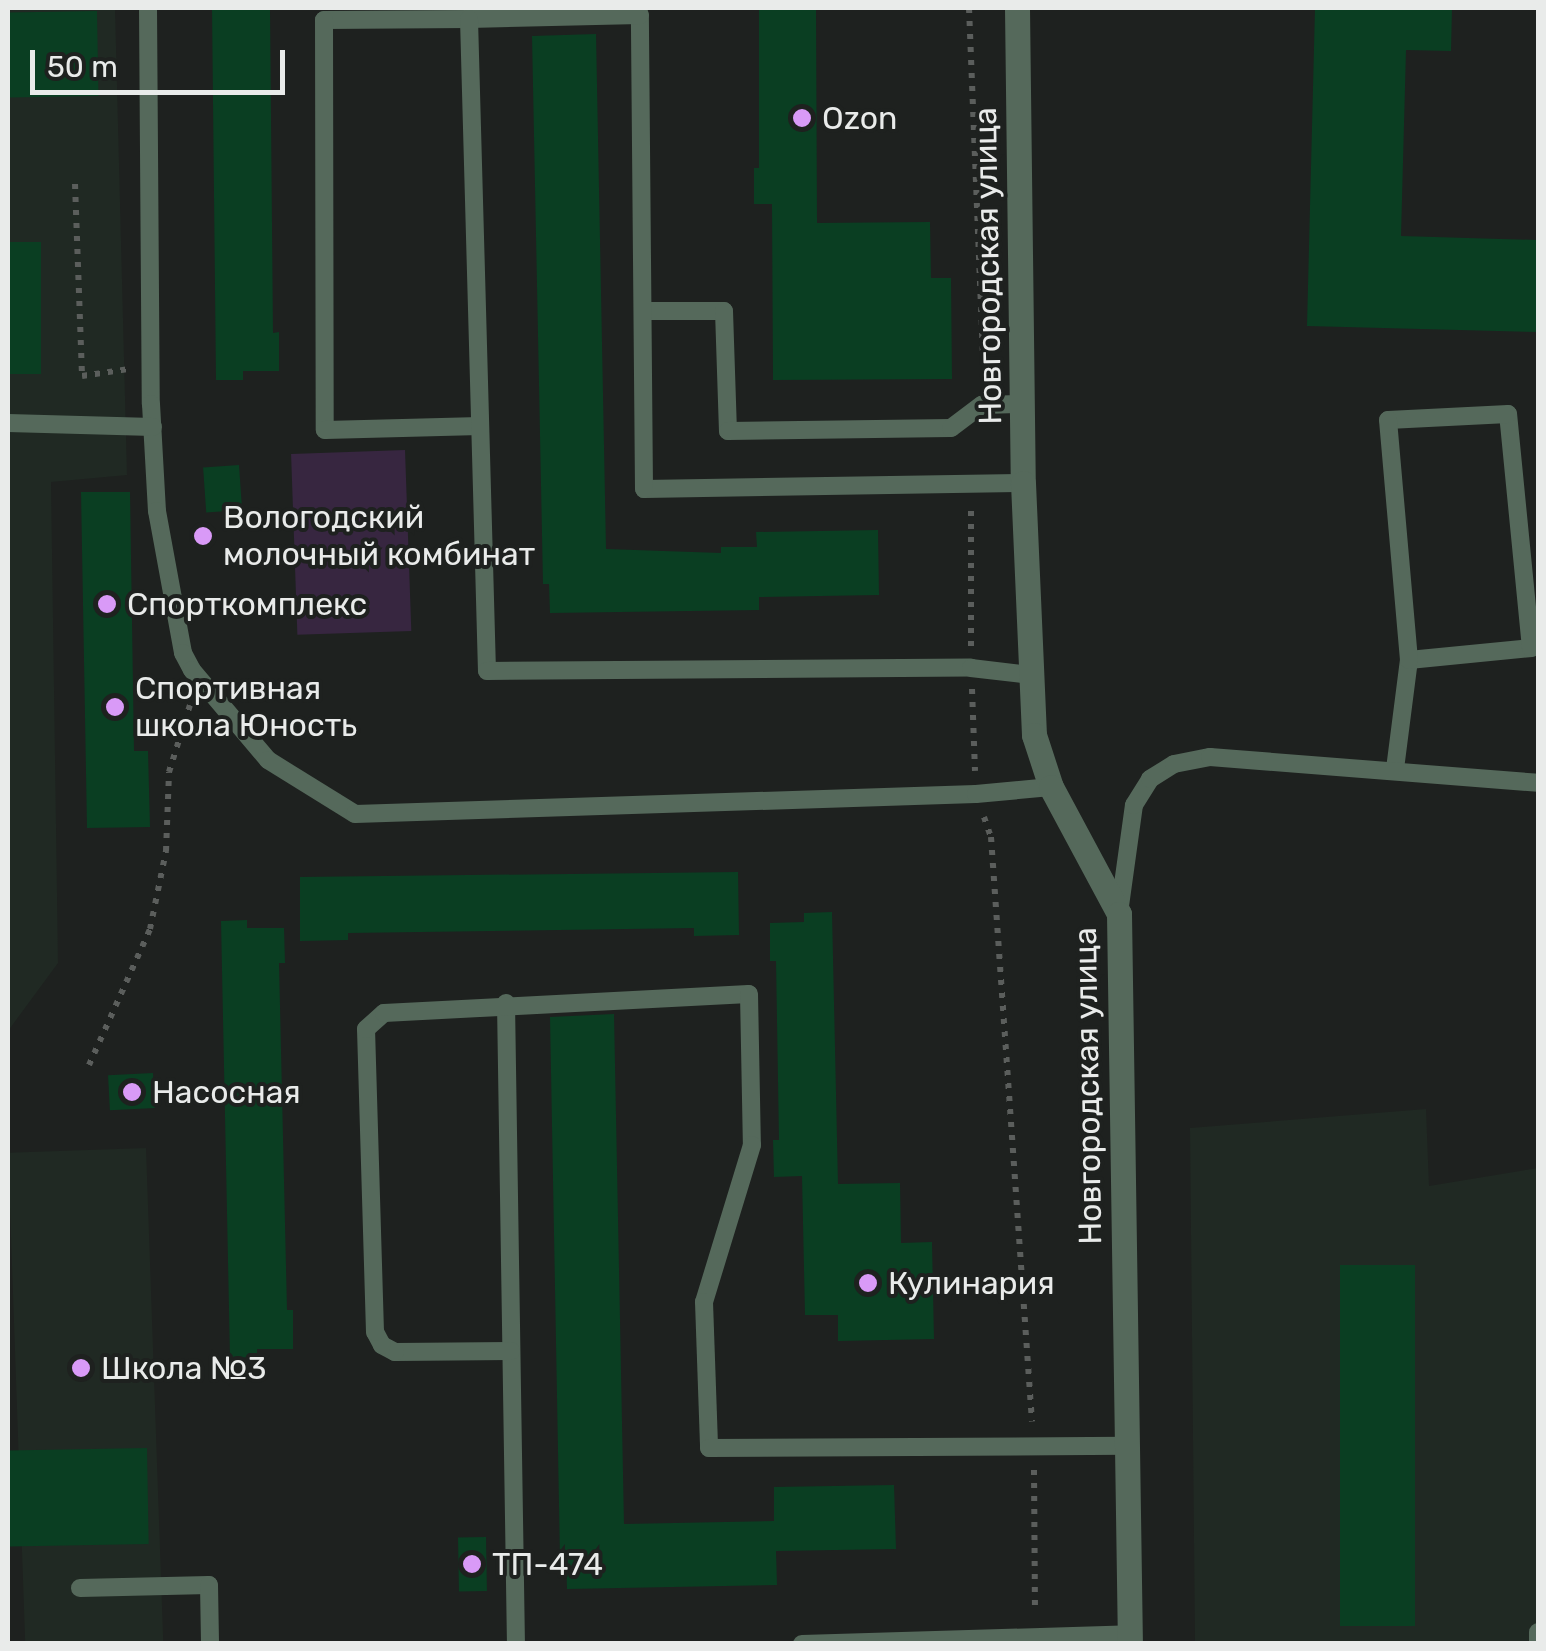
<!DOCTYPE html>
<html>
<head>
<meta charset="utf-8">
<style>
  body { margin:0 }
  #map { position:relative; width:1546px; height:1651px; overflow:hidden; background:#1e211f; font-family:Rubik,sans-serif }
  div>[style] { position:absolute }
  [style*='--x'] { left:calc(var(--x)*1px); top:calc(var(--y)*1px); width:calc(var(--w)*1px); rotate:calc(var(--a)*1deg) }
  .built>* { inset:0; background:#202923; transform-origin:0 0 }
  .green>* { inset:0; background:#372640; transform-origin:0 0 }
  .building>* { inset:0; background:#0a3e22; transform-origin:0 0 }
  .path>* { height:6px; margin-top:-3px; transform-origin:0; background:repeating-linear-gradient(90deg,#5b5e5c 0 5px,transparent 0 13px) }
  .service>* { height:18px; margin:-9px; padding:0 9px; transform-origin:9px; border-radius:9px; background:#55695b }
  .minor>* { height:25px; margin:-12.5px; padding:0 12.5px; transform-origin:12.5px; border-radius:12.5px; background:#55695b }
  .dots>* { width:28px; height:28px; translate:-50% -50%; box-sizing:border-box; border:5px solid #1e211f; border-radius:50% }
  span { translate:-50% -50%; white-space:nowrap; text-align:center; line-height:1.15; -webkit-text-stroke:8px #1e211f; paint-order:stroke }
  .poi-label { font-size:32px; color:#e9ebea }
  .left { translate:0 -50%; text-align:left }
  .street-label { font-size:32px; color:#e9ebea }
  .frame { position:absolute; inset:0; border:10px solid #e9ebea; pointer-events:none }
  .scale { position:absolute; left:30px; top:50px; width:255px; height:45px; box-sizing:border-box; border:5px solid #e9ebea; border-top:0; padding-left:12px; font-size:30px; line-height:35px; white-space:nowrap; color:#e9ebea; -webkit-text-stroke:8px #1e211f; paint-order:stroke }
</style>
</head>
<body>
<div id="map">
  <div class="built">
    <div style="clip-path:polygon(8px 8px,115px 8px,127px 475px,51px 482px,58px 963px,8px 1031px)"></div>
    <div style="clip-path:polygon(1426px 1109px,1429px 1186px,1538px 1168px,1538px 1643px,1195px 1643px,1190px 1128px)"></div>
    <div style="left:146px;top:1148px;width:495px;height:138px;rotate:88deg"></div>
  </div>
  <div class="green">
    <div style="left:405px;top:450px;width:181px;height:114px;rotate:88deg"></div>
  </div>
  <div class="building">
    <div style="clip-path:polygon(212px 8px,270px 8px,273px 333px,279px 332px,279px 371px,243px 371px,243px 380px,216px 380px)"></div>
    <div style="clip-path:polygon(759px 8px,816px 8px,817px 223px,930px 222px,931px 278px,951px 278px,952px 379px,773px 380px,772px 204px,754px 204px,754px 168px,759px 168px)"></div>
    <div style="clip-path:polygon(1315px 8px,1452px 8px,1451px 51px,1406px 50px,1401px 236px,1538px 240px,1538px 332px,1307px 326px)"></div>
    <div style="left:97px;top:11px;width:85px;height:89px;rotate:89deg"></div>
    <div style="clip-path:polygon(596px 34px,606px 549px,721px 553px,721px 547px,757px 547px,756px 532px,878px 530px,879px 595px,759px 597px,759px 610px,550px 613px,549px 584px,543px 584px,532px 36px)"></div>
    <div style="left:8px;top:242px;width:33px;height:132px"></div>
    <div style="left:239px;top:465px;width:45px;height:36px;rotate:86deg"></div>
    <div style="clip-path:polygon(81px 492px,130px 492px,134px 751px,148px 751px,150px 827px,87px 828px)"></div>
    <div style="clip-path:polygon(738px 872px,739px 935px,694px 936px,694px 928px,348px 933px,348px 940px,300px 941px,300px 877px)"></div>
    <div style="clip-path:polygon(832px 912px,838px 1184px,900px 1183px,901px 1243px,932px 1242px,934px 1339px,838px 1341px,838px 1315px,805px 1315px,802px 1176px,774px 1177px,773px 1140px,779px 1140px,776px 961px,770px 961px,770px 923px,804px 922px,804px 913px)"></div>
    <div style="clip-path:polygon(247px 920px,247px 928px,284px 928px,285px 963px,279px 963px,287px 1310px,293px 1310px,293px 1349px,257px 1349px,257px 1357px,230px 1358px,221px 921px)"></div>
    <div style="clip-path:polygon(614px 1014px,624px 1524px,774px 1521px,774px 1487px,894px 1485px,896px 1549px,776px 1551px,777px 1585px,567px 1589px,566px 1559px,560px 1559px,550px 1017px)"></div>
    <div style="left:153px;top:1073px;width:35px;height:45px;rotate:87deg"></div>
    <div style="left:1415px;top:1265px;width:361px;height:75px;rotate:90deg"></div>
    <div style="left:147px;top:1448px;width:96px;height:139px;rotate:89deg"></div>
    <div style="left:486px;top:1537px;width:54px;height:28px;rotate:89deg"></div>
  </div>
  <div class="path">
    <div style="--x:969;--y:8;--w:374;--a:87.7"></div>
    <div style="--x:75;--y:184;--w:192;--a:87.9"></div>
    <div style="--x:82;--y:376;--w:48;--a:-8.5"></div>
    <div style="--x:971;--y:646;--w:137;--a:-90"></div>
    <div style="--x:972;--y:689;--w:82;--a:87.9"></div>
    <div style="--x:984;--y:817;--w:21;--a:71"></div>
    <div style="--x:991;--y:837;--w:586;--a:85.99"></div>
    <div style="--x:89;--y:1065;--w:149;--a:-65.8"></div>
    <div style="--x:150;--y:929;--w:80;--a:-78.4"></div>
    <div style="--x:166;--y:851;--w:79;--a:-87.8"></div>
    <div style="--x:169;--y:772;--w:70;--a:-72.6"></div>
    <div style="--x:1034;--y:1470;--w:142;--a:89.6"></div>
  </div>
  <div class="service">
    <div style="--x:148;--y:8;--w:396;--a:89.6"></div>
    <div style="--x:151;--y:404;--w:107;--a:86.8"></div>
    <div style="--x:157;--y:511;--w:144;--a:79.6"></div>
    <div style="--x:183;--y:653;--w:19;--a:62"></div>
    <div style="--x:192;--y:670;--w:118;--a:49.8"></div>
    <div style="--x:268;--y:760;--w:102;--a:31.8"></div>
    <div style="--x:355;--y:814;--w:621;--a:-1.84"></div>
    <div style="--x:976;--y:794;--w:75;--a:-5.3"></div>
    <div style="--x:469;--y:19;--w:145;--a:179.6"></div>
    <div style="--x:324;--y:20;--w:410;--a:89.9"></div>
    <div style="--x:325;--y:430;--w:155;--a:-1.5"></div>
    <div style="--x:643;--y:311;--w:81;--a:0"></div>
    <div style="--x:724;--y:311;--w:120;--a:88.1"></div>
    <div style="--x:728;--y:431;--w:223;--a:-0.8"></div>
    <div style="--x:951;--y:428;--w:39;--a:-37"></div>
    <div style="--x:982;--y:405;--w:40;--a:-1.4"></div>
    <div style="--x:8;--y:423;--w:145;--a:1.6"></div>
    <div style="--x:1023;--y:483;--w:379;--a:179.1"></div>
    <div style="--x:644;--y:489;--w:474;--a:-90.5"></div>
    <div style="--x:640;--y:15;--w:171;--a:178.7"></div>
    <div style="--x:469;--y:19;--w:652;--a:88.42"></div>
    <div style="--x:487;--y:671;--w:484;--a:-0.4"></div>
    <div style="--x:971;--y:668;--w:60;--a:6.7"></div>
    <div style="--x:1395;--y:769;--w:110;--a:-82.7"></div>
    <div style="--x:1409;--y:660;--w:123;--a:-5.6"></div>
    <div style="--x:1531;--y:648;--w:235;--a:-95.6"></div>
    <div style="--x:1508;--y:414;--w:120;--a:177.1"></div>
    <div style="--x:1388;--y:420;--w:241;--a:85"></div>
    <div style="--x:1119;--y:913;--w:109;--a:-82.1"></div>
    <div style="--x:1134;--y:805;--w:31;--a:-58"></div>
    <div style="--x:1150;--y:779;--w:28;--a:-32"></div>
    <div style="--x:1174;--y:764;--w:37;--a:-11"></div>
    <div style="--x:1210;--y:757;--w:329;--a:4.5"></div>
    <div style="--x:506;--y:1003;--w:641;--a:89.11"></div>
    <div style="--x:511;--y:1351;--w:116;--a:179.5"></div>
    <div style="--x:395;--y:1352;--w:15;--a:-152"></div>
    <div style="--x:382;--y:1345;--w:15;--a:-118"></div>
    <div style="--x:375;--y:1332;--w:303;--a:-91.7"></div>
    <div style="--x:366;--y:1029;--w:24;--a:-42"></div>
    <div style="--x:384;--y:1013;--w:365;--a:-3"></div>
    <div style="--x:749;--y:994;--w:151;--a:88.9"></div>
    <div style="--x:752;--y:1145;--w:164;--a:107"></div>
    <div style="--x:704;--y:1302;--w:146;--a:88"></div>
    <div style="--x:709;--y:1448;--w:418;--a:-0.3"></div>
    <div style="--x:80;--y:1588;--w:129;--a:-1.3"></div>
    <div style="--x:209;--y:1585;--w:59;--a:89"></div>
    <div style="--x:802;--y:1644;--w:328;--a:-1.7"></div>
    <div style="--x:1538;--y:1644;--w:12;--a:-90"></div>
  </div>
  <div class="minor">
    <div style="--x:1017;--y:8;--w:475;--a:89.3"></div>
    <div style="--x:1023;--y:483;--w:252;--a:87.5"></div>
    <div style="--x:1034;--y:735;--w:55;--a:71.9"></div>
    <div style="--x:1051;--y:787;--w:144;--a:61.8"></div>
    <div style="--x:1119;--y:914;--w:730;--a:89.14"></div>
  </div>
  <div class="dots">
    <div style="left:802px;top:118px;background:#d99af7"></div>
    <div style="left:203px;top:536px;background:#d99af7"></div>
    <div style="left:107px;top:604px;background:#d99af7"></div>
    <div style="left:115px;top:707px;background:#d99af7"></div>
    <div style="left:132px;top:1092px;background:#d99af7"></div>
    <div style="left:868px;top:1283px;background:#d99af7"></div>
    <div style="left:81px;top:1368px;background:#d99af7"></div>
    <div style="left:472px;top:1564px;background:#d99af7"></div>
  </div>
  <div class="poi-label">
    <span class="left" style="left:822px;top:118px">Ozon</span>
    <span class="left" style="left:223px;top:536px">Вологодский<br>молочный комбинат</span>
    <span class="left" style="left:127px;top:604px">Спорткомплекс</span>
    <span class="left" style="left:135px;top:707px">Спортивная<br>школа Юность</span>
    <span class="left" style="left:152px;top:1092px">Насосная</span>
    <span class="left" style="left:888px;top:1283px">Кулинария</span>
    <span class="left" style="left:101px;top:1368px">Школа №3</span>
    <span class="left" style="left:492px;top:1564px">ТП-474</span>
  </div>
  <div class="street-label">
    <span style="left:988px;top:266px;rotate:-91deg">Новгородская улица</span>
    <span style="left:1088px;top:1086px;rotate:-91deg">Новгородская улица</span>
  </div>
  <div class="frame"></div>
  <div class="scale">50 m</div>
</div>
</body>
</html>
